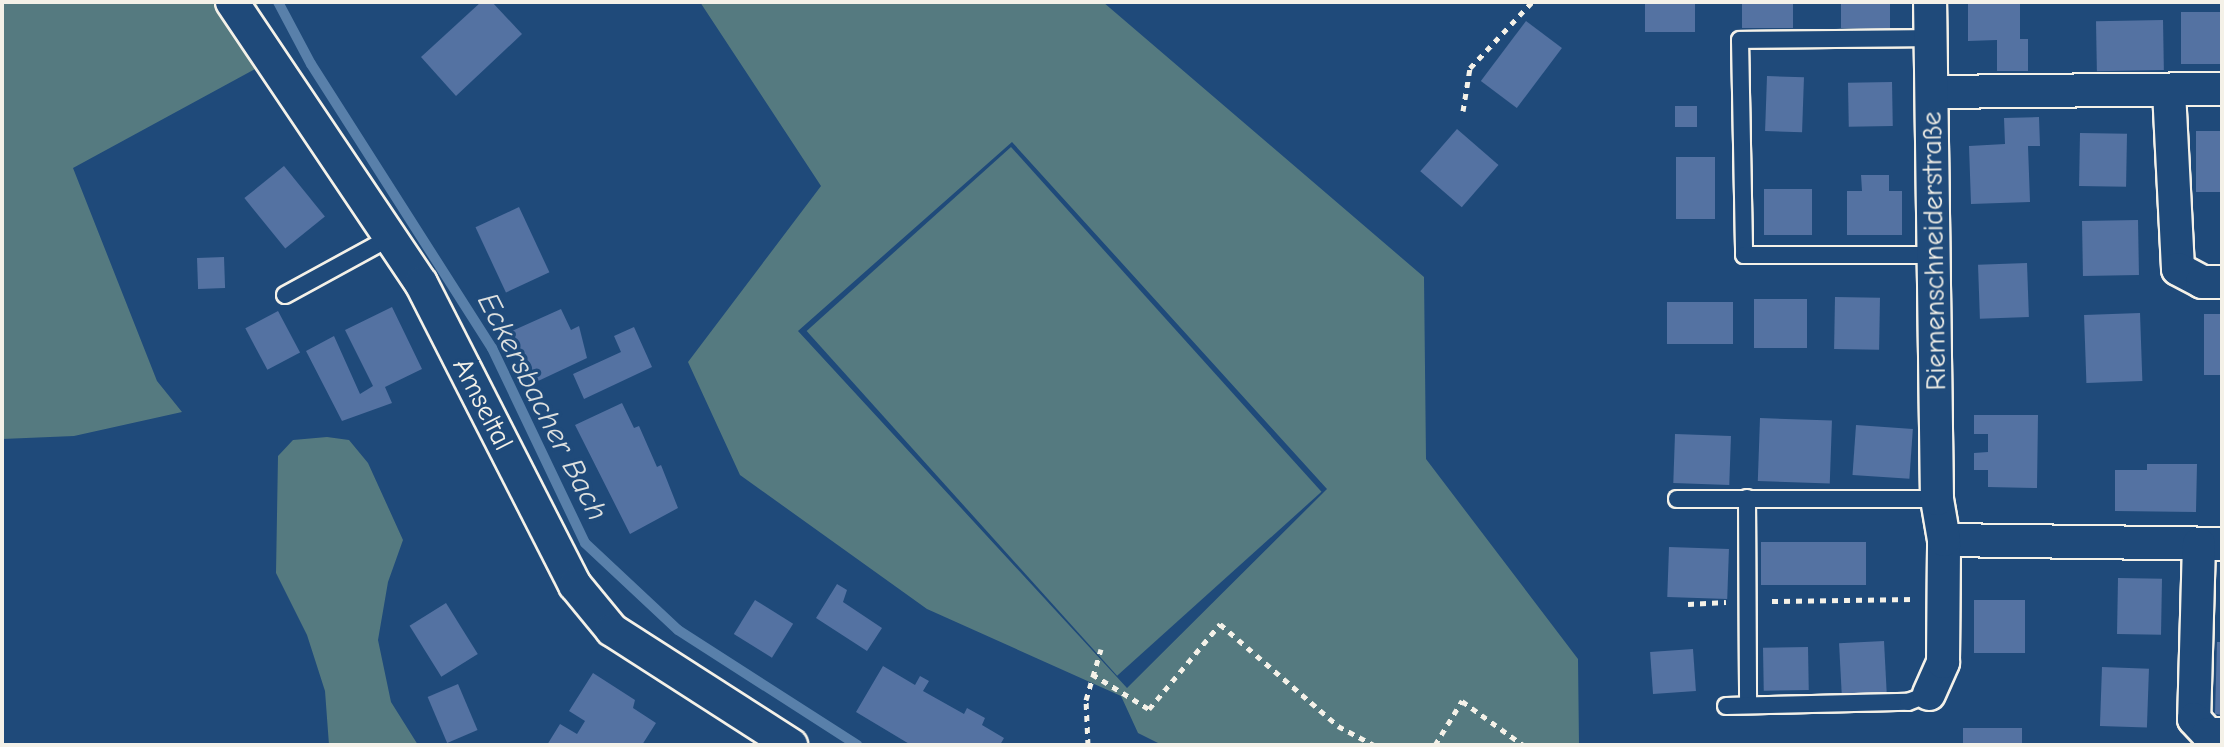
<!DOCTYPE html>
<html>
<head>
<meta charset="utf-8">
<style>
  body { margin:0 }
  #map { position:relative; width:2224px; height:747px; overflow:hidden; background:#1f4a7a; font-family:"Comic Neue",sans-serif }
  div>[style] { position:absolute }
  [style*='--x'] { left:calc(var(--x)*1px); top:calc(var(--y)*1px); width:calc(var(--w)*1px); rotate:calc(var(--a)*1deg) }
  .green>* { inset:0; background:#557a80; transform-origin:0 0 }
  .stream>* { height:10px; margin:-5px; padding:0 5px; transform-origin:5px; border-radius:5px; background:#5980aa }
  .building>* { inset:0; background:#5472a2; transform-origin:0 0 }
  .path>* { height:5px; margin-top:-2.5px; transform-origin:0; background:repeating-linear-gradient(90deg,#f4f1e8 0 6px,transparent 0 12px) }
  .roads { filter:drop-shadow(2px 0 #f4f1e8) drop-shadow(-2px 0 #f4f1e8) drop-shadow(0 2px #f4f1e8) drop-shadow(0 -2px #f4f1e8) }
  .lane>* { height:16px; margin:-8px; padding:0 8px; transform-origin:8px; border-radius:8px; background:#1f4a7a }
  .street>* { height:32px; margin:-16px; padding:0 16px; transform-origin:16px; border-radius:16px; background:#1f4a7a }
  span { translate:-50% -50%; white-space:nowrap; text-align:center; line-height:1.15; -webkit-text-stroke:7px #1f4a7a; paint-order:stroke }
  .street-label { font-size:28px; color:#f4f1e8 }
  .water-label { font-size:30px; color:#dde0df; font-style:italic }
  .frame { position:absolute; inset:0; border:4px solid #f4f1e8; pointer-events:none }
</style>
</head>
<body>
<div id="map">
  <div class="green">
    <div style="clip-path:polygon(2px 2px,257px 2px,268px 62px,73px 168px,157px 381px,182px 412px,74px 436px,2px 439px)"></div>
    <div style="clip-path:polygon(evenodd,700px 2px,1103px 2px,1424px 277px,1426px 459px,1578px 659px,1579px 745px,1162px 745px,1138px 733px,1121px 696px,927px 609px,740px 475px,688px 362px,821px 186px,700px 2px,1012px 142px,1327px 489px,1127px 688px,798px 331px,1012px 142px)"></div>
    <div style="left:1011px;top:147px;width:464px;height:275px;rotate:48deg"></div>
    <div style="clip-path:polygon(327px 437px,349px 440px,368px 463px,403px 540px,388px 582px,378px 640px,391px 702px,418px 745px,329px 745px,325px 691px,307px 635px,276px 573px,278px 456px,293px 440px)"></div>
  </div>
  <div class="stream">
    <div style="--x:278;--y:2;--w:70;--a:62"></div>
    <div style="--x:311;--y:64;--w:337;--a:57.5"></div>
    <div style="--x:492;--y:348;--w:216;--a:64.5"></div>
    <div style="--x:585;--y:543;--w:127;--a:43.1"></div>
    <div style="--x:678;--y:630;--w:213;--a:32.7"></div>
  </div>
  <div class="building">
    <div style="clip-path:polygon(481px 2px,492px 2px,522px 34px,456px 96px,421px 57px)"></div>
    <div style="left:1645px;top:2px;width:50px;height:30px"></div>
    <div style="left:1742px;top:2px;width:51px;height:26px"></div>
    <div style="left:1841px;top:2px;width:49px;height:26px"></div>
    <div style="clip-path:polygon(1968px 2px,2020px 2px,2020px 39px,2028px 39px,2028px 71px,1997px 71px,1997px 40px,1968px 41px)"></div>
    <div style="left:2222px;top:12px;width:52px;height:41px;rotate:90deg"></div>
    <div style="left:2163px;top:20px;width:50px;height:67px;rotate:89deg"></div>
    <div style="left:1526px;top:21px;width:45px;height:75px;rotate:37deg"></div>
    <div style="left:1767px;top:76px;width:37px;height:55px;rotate:2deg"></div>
    <div style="left:1892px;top:82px;width:44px;height:44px;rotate:89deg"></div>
    <div style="left:1675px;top:106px;width:22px;height:21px"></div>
    <div style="clip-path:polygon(2039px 117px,2040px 146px,2028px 146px,2030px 202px,1971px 204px,1969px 146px,2005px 144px,2004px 118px)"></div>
    <div style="left:1457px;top:129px;width:55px;height:56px;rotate:41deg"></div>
    <div style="left:2222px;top:131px;width:61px;height:26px;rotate:90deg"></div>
    <div style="left:2080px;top:133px;width:47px;height:53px;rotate:1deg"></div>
    <div style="left:1676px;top:157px;width:39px;height:62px"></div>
    <div style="left:284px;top:166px;width:65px;height:51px;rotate:51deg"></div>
    <div style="clip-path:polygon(1861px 175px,1889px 175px,1889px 191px,1902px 191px,1902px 235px,1847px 235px,1847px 191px,1862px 191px)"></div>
    <div style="left:1764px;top:189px;width:48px;height:46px"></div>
    <div style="left:519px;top:207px;width:72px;height:48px;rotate:65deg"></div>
    <div style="left:2138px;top:220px;width:55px;height:56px;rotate:89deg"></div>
    <div style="left:224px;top:257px;width:31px;height:27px;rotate:88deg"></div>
    <div style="left:2027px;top:263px;width:54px;height:49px;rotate:88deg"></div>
    <div style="left:1835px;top:297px;width:45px;height:52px;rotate:1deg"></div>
    <div style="left:1754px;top:299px;width:53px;height:49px"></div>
    <div style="left:1667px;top:302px;width:66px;height:42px"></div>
    <div style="clip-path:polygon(392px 307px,422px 369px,385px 387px,392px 403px,342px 421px,306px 351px,334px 336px,360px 394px,373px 386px,345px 330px)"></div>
    <div style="clip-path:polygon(561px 309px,571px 330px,579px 326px,587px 358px,536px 382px,512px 331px)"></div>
    <div style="left:278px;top:311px;width:47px;height:37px;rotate:62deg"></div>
    <div style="left:2140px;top:313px;width:68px;height:56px;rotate:88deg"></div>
    <div style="left:2204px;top:314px;width:18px;height:61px"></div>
    <div style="clip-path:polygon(634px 327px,652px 367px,584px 399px,573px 374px,621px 352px,614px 336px)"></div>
    <div style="clip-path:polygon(622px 403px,634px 428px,639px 426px,657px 467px,661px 465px,678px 508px,630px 534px,575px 425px)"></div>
    <div style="clip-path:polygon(1974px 415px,2038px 415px,2037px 488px,1988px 487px,1988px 470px,1974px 470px,1974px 453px,1988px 452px,1988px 434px,1974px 434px)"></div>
    <div style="left:1760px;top:418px;width:72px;height:63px;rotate:2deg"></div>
    <div style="left:1856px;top:425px;width:57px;height:50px;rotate:4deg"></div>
    <div style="left:1675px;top:434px;width:56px;height:49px;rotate:2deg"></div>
    <div style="clip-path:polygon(2147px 464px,2197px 464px,2196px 512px,2115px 511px,2115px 470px,2147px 470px)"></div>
    <div style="left:1761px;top:542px;width:105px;height:43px"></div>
    <div style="left:1669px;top:547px;width:60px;height:50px;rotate:2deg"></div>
    <div style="left:2118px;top:578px;width:44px;height:56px;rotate:1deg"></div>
    <div style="clip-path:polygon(837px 584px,847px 590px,843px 602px,882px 628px,867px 651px,816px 618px)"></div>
    <div style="left:755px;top:600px;width:45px;height:40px;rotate:32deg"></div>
    <div style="left:2025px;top:600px;width:53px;height:51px;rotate:90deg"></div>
    <div style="left:446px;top:603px;width:60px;height:43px;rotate:58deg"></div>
    <div style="left:1884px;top:641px;width:51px;height:45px;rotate:87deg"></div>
    <div style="clip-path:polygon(2217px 642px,2222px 642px,2222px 715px,2215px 714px)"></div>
    <div style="left:1808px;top:647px;width:43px;height:45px;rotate:89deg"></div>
    <div style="left:1693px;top:649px;width:42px;height:43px;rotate:86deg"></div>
    <div style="clip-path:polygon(883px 666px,915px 685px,920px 676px,929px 681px,923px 691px,964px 714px,967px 708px,985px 718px,982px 725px,1004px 738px,1000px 745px,911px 745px,856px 712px)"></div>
    <div style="left:2102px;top:667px;width:47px;height:59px;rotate:2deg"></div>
    <div style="clip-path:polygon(593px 673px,635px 700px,633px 708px,656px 723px,642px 745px,547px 745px,560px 724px,577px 734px,585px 721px,569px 711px)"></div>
    <div style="left:458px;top:684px;width:50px;height:33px;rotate:67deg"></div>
    <div style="left:1963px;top:728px;width:59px;height:17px"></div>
  </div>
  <div class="path">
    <div style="--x:1463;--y:111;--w:44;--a:-80.8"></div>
    <div style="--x:1470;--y:68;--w:91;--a:-46.8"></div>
    <div style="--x:1772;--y:601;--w:142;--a:-0.8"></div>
    <div style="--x:1688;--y:604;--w:38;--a:-3"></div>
    <div style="--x:1092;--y:674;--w:67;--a:31.6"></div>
    <div style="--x:1149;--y:709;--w:111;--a:-50.1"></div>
    <div style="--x:1220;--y:624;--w:156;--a:40.8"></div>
    <div style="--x:1338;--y:726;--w:40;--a:28"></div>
    <div style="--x:1088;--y:745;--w:45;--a:-92.5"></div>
    <div style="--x:1086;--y:700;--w:53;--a:-73.6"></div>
    <div style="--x:1435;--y:745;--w:52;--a:-58.5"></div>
    <div style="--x:1462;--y:701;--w:75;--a:35.8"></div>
  </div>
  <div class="roads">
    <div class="lane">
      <div style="--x:1931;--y:38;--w:191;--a:179.4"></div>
      <div style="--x:1740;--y:40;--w:215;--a:88.9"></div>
      <div style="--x:1744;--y:255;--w:190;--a:0"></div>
      <div style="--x:285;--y:295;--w:121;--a:-28.7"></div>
      <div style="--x:1747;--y:498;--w:207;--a:89.7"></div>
      <div style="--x:1677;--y:499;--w:260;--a:0"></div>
      <div style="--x:1726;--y:706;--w:182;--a:-1.3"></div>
      <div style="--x:1908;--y:702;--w:22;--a:-21"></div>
    </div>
    <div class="street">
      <div style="--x:232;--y:2;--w:339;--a:56.1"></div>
      <div style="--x:421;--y:283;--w:339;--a:63"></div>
      <div style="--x:575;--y:585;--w:58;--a:50.6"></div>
      <div style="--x:612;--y:630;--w:213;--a:32.7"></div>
      <div style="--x:2169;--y:91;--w:178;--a:87.1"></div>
      <div style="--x:2178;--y:269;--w:27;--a:28"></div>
      <div style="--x:2202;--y:282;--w:20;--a:0"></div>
      <div style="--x:1932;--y:92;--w:290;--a:-0.6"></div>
      <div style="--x:1944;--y:540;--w:278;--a:0.8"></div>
      <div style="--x:2199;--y:544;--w:175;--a:91.6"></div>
      <div style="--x:2194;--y:719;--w:21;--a:47"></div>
      <div style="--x:2208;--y:734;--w:14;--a:0"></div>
      <div style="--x:1929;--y:694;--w:35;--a:-66"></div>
      <div style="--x:1943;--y:662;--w:122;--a:-89.5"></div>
      <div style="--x:1944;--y:540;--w:42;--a:-99.7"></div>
      <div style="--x:1937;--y:499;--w:497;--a:-90.8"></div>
    </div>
  </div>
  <div class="street-label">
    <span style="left:1934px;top:251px;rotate:-91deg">Riemenschneiderstraße</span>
    <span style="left:483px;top:404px;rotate:63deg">Amseltal</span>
  </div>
  <div class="water-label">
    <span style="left:542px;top:407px;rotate:63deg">Eckersbacher Bach</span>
  </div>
  <div class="frame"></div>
</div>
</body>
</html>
